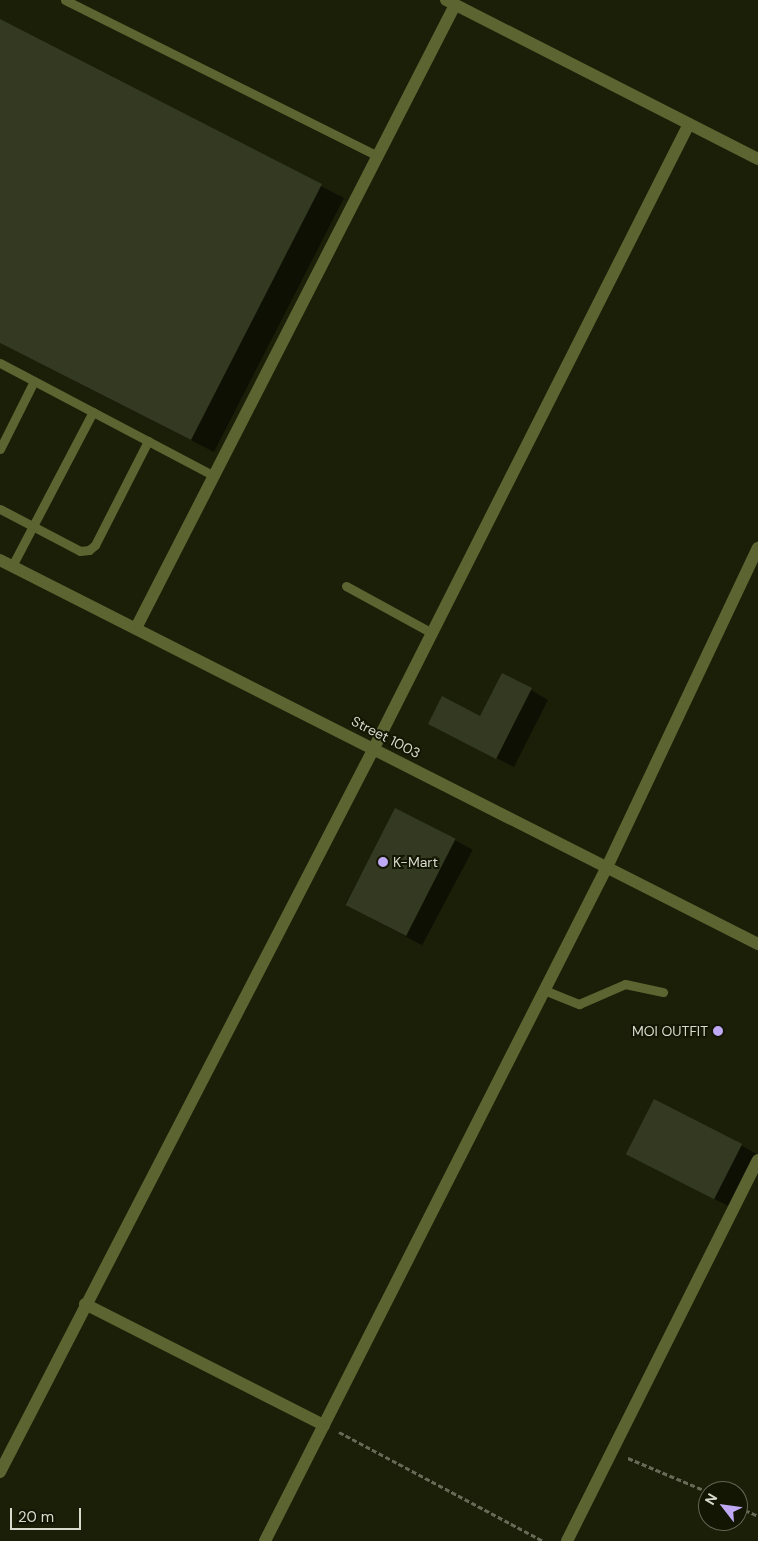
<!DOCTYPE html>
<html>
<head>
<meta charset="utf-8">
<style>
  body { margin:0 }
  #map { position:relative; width:758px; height:1541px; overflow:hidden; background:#1b1f08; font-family:"DM Sans",sans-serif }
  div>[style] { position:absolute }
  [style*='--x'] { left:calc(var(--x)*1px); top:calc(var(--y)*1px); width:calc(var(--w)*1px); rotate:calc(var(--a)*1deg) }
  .shadow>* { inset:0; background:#0007; transform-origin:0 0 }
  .building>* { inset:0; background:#343921; transform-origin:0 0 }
  .path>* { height:3px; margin-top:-1.5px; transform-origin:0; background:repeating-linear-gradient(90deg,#676a57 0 5px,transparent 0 7.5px) }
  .service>* { height:9px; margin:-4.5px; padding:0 4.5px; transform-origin:4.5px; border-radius:4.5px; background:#5c6531 }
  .minor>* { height:12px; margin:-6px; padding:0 6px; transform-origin:6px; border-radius:6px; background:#5c6531 }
  .tertiary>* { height:12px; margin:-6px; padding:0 6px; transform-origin:6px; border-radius:6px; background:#5c6531 }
  .dots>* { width:14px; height:14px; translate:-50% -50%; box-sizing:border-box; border:2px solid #121602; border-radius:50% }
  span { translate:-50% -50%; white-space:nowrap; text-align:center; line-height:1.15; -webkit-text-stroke:4px #121602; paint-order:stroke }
  .street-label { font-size:14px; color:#d7dacc }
  .poi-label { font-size:14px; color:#d7dacc }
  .left { translate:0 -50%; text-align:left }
  .right { translate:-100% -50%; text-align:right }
  .north { position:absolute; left:698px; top:1481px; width:50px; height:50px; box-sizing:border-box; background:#121602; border:1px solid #616453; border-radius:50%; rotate:300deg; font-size:14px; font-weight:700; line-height:20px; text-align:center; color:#d7dacc }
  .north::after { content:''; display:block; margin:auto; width:18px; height:22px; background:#bfa9f4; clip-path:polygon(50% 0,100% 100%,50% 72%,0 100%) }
  .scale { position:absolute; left:10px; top:1508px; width:71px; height:22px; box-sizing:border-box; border:2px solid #d7dacc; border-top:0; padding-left:6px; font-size:15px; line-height:18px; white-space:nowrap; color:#d7dacc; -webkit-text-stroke:4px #121602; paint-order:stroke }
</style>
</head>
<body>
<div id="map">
  <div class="shadow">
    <div style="clip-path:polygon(0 20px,344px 198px,214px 452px,0 343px)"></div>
    <div style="clip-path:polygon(531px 690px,548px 700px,514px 767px,447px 733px)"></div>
    <div style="left:396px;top:809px;width:87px;height:108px;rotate:28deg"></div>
    <div style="clip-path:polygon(741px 1145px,758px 1155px,732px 1208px,645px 1163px)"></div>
  </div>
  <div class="building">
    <div style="clip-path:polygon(0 19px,322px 184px,191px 440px,0 343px)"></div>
    <div style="clip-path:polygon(502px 673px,532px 688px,496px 759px,428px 724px,442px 696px,480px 716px)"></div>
    <div style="left:395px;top:808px;width:68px;height:109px;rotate:27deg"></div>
    <div style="left:654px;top:1099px;width:99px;height:62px;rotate:27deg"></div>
  </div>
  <div class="path">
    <div style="--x:339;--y:1432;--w:231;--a:28.1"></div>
    <div style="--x:628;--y:1458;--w:87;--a:23"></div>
    <div style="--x:738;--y:1507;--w:22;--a:24"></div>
  </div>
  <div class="service">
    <div style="--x:65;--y:0;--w:350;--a:26.5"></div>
    <div style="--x:0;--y:363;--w:242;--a:27.8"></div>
    <div style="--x:0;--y:449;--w:76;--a:-63.4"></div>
    <div style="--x:0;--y:509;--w:90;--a:27.7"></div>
    <div style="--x:80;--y:551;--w:9;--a:-6"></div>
    <div style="--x:89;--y:550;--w:8;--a:-40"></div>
    <div style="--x:95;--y:545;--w:117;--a:-63"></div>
    <div style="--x:12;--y:566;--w:174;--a:-62.3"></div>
    <div style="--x:346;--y:586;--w:98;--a:28.7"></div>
    <div style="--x:544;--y:990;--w:38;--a:22"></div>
    <div style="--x:579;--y:1004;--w:50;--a:-23.5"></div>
    <div style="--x:625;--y:984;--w:39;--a:12"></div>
  </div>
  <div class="minor">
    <div style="--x:446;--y:0;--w:350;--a:27"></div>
    <div style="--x:136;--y:628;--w:700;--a:-62.89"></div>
    <div style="--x:85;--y:1304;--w:268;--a:26.9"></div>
    <div style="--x:0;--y:1472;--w:815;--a:-62.68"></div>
    <div style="--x:374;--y:748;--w:699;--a:-63.22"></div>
    <div style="--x:265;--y:1541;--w:756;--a:-63.1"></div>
    <div style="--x:607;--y:867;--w:353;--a:-64.7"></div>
    <div style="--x:567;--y:1541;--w:426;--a:-63.4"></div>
  </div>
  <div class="tertiary">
    <div style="--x:0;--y:560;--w:850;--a:26.87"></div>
  </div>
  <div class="dots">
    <div style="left:383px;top:862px;background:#bfa9f4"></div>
    <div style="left:718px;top:1031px;background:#bfa9f4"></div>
  </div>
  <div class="street-label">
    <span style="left:386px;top:737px;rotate:27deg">Street 1003</span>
  </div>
  <div class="poi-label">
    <span class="left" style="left:393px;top:862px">K-Mart</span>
    <span class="right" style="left:708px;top:1031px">MOI OUTFIT</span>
  </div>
  <div class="north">N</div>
  <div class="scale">20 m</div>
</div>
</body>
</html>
